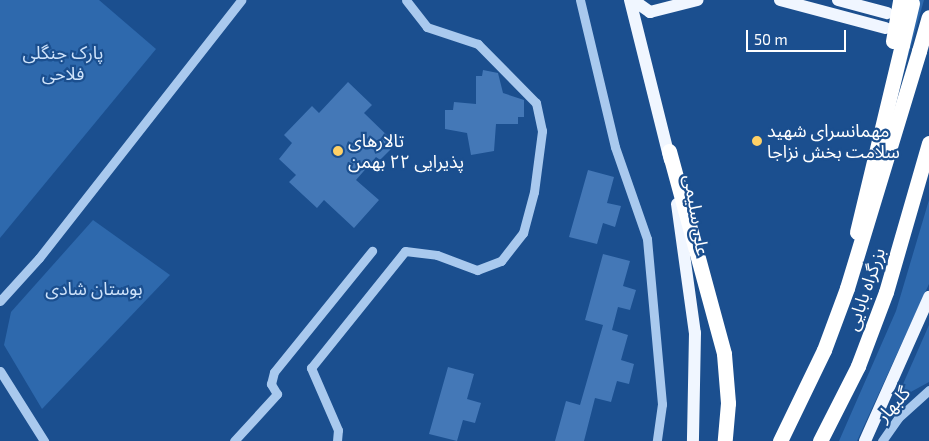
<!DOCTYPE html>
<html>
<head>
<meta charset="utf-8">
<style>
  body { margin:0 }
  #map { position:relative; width:929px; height:441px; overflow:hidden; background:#1b4f8f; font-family:"Exo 2","Noto Sans Arabic",sans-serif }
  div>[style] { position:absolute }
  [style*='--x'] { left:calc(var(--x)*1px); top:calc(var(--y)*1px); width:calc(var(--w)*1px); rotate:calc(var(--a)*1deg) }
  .green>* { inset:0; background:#2e69ad }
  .building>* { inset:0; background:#4478b7 }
  .minor>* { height:9px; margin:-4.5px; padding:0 4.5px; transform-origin:4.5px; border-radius:4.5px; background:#a9c9ee }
  .major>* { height:12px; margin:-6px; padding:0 6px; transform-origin:6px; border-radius:6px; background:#f0f6ff }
  .highway>* { height:15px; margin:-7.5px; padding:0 7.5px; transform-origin:7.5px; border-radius:7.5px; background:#fff }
  .highway-bridge>* { height:15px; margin:-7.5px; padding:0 7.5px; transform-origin:7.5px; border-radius:7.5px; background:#fff }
  .dots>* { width:14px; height:14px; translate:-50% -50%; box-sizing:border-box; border:2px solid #1b4f8f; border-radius:50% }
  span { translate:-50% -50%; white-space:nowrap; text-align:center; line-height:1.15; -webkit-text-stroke:4.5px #1b4f8f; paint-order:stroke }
  .park-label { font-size:18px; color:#cfe3fa }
  .poi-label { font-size:18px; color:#fff }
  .left { translate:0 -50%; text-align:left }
  .street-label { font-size:18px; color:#fff }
  .scale { position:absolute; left:746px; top:30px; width:100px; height:22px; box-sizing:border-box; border:2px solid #fff; border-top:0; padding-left:6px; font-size:15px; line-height:18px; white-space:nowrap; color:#fff; -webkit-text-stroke:4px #1b4f8f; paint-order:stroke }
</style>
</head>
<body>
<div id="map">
  <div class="green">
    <div style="clip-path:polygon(0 0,99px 0,156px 49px,0 238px)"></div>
    <div style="clip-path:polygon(919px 0,924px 0,867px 202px)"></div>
    <div style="clip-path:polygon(929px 200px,929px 284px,857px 441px,839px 441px,896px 311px)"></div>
    <div style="clip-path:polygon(93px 220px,170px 275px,42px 409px,4px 345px,11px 312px)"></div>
    <div style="clip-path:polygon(929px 325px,929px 382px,896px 400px)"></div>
  </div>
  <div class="building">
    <div style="clip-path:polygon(483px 70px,498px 73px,503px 93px,524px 100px,524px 117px,518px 117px,518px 124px,496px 124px,494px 151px,471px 155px,467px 133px,445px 129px,445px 110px,453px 110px,454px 102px,476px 104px,476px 76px,482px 76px)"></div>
    <div style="clip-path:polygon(348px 82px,372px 105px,364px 113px,396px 144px,380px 160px,376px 157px,356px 180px,379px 200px,354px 228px,324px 200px,317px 208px,289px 182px,296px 175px,279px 159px,292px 143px,284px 135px,312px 106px,319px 113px)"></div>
    <div style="clip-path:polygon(588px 170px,614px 177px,607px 203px,621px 206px,615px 227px,603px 223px,597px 244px,569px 237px)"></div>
    <div style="clip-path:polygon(603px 254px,630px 261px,623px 286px,636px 290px,630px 310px,618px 307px,612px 330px,628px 335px,621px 360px,634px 364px,629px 384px,617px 381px,611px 402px,595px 398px,584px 441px,555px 441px,566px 401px,580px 405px,603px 325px,585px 320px)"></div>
    <div style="clip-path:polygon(448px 367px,474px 374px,467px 399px,481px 403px,475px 423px,463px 420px,457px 441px,429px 434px)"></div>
  </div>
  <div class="minor">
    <div style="--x:580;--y:0;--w:151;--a:76.6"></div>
    <div style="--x:615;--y:147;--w:97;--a:70.8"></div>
    <div style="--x:647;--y:239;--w:166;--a:84.8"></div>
    <div style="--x:662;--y:404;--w:37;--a:98"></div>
    <div style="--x:0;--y:301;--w:58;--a:-47.8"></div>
    <div style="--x:39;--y:258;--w:328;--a:-51.9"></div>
    <div style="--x:0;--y:371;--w:83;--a:57.8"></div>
    <div style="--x:234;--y:441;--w:64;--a:-47.5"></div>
    <div style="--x:277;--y:394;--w:12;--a:-121"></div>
    <div style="--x:271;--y:384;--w:12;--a:-76"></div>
    <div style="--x:274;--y:372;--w:156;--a:-51"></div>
    <div style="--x:337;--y:441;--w:11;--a:-85"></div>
    <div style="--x:338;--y:430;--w:68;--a:-113.5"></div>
    <div style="--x:311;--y:368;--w:150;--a:-51.2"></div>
    <div style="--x:405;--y:251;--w:32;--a:7"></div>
    <div style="--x:437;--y:255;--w:43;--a:20.6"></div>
    <div style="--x:477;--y:270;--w:26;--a:-21"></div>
    <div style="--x:501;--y:261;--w:36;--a:-52"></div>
    <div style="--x:523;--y:233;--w:42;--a:-75"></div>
    <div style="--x:534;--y:192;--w:62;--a:-82.5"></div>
    <div style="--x:542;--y:131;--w:29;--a:-102"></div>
    <div style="--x:536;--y:103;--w:83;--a:-134.5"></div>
    <div style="--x:478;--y:44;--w:54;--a:-161.6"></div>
    <div style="--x:427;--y:27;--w:34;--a:-128"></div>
    <div style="--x:882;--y:441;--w:28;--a:-55"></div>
    <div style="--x:898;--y:418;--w:42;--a:-42.1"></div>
  </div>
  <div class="major">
    <div style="--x:630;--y:0;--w:165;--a:76"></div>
    <div style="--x:633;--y:0;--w:21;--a:35"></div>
    <div style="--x:650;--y:12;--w:49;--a:-14.3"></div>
    <div style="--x:780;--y:0;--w:109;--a:14.9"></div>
    <div style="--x:838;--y:0;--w:51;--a:14.9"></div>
    <div style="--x:677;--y:204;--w:130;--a:82.1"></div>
    <div style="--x:695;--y:333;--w:108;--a:91.1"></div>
    <div style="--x:865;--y:441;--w:158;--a:-66"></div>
  </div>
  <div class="highway">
    <div style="--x:669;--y:151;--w:210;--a:74.8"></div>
    <div style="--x:724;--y:354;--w:49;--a:85.3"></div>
    <div style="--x:728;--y:403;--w:38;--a:95"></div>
    <div style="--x:857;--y:232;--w:192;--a:-76.5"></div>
    <div style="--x:780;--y:441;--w:101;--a:-64.2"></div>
    <div style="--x:824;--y:350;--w:66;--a:-69.6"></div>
    <div style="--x:847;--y:288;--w:248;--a:-73.1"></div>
    <div style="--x:820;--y:441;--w:84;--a:-63.1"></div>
    <div style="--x:858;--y:366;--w:79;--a:-69.3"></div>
    <div style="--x:886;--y:292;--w:155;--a:-73.9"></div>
  </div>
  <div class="highway-bridge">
    <div style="--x:893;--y:41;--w:41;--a:-80.1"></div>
    <div style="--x:902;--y:45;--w:43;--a:-76.6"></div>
    <div style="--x:919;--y:51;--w:35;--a:-74"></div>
  </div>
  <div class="dots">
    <div style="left:757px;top:141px;background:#ffd166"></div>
    <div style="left:338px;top:151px;background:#ffd166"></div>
  </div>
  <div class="park-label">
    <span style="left:63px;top:63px">پارک جنگلی<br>فلاحی</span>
    <span style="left:94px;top:288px">بوستان شادی</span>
  </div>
  <div class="poi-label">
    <span class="left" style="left:767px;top:141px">مهمانسرای شهید<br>سلامت بخش نزاجا</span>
    <span class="left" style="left:348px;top:151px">تالارهای<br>پذیرایی ۲۲ بهمن</span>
  </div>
  <div class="street-label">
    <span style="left:697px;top:215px;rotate:81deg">علی سلیمی</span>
    <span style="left:865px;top:289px;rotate:-71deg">بزرگراه بابایی</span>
    <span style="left:893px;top:404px;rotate:-48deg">گلبهار</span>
  </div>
  <div class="scale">50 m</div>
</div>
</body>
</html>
